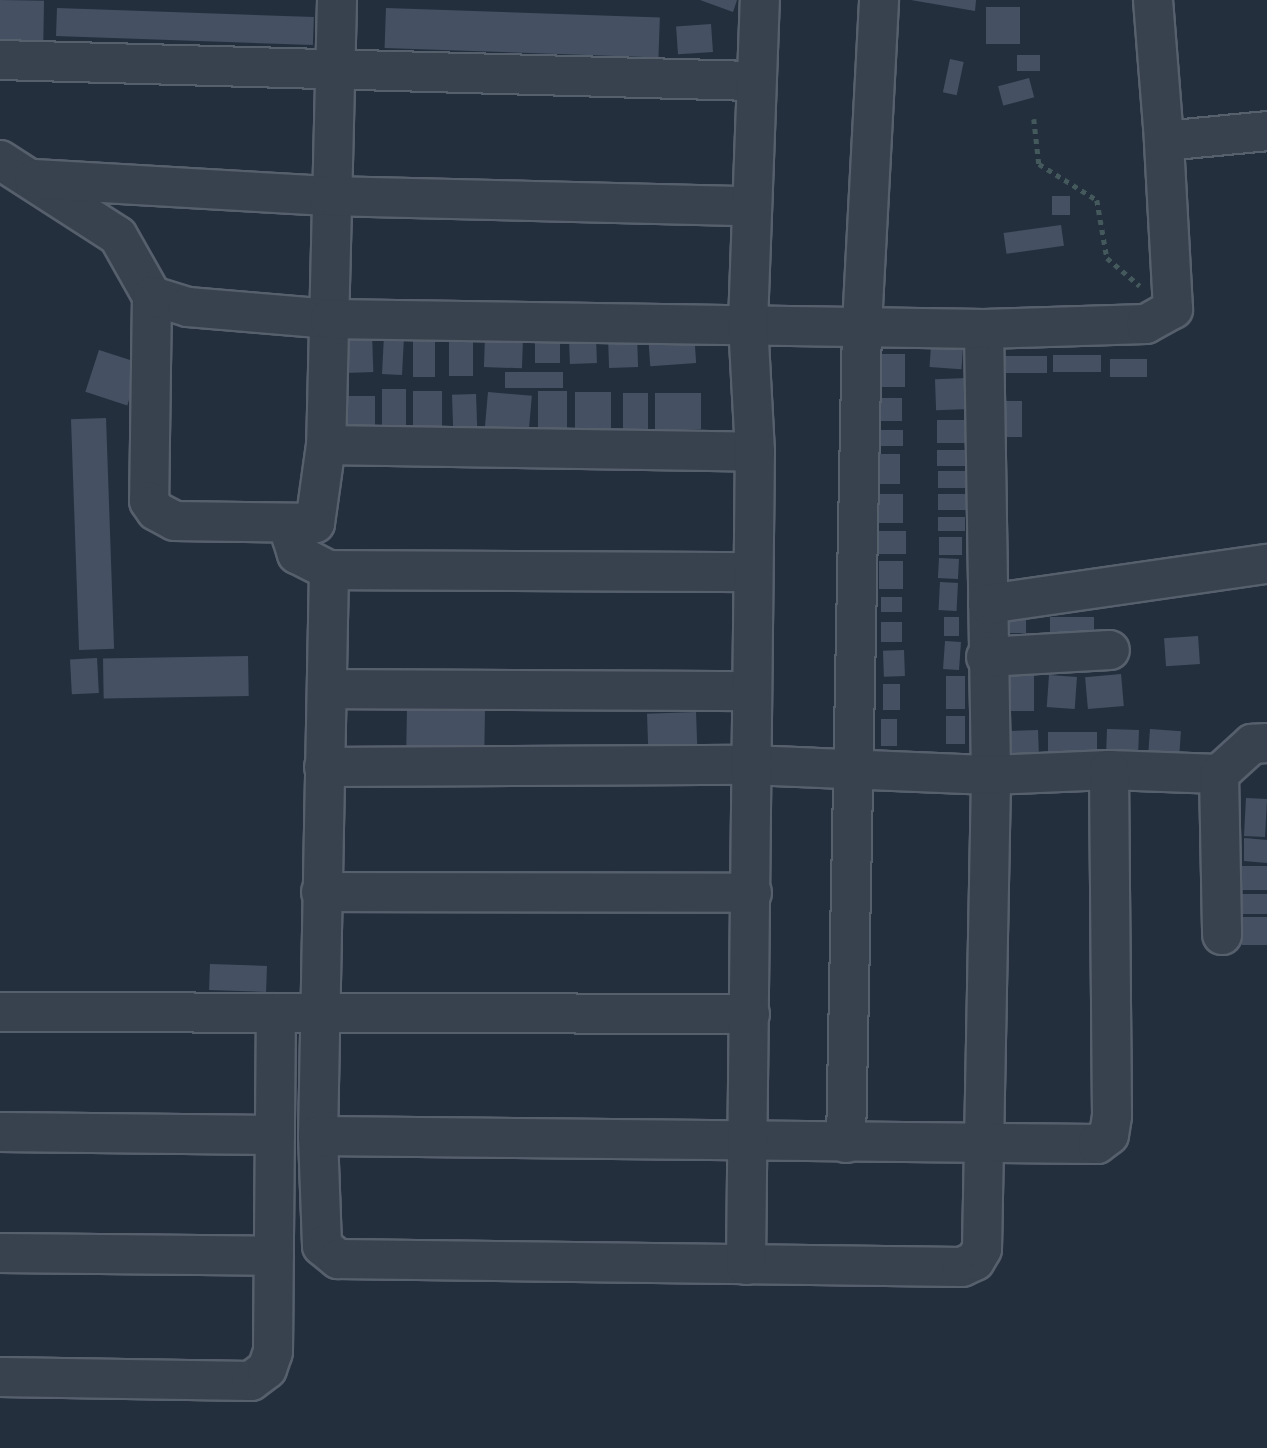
<!DOCTYPE html>
<html>
<head>
<meta charset="utf-8">
<style>
  body { margin:0 }
  #map { position:relative; width:1267px; height:1448px; overflow:hidden; background:#242f3e; font-family:Inter,sans-serif }
  div>[style] { position:absolute }
  [style*='--x'] { left:calc(var(--x)*1px); top:calc(var(--y)*1px); width:calc(var(--w)*1px); rotate:calc(var(--a)*1deg) }
  .building>* { inset:0; background:#455162; transform-origin:0 0 }
  .path>* { height:4.5px; margin-top:-2.25px; transform-origin:0; background:repeating-linear-gradient(90deg,#44595c 0 5px,transparent 0 10px) }
  .roads { filter:drop-shadow(2px 0 #565f6c) drop-shadow(-2px 0 #565f6c) drop-shadow(0 2px #565f6c) drop-shadow(0 -2px #565f6c) }
  .minor>* { height:38px; margin:-19px; padding:0 19px; transform-origin:19px; border-radius:19px; background:#38414e }
  span { translate:-50% -50%; white-space:nowrap; text-align:center; line-height:1.15; -webkit-text-stroke:6px #1d2633; paint-order:stroke }
</style>
</head>
<body>
<div id="map">
  <div class="building">
    <div style="left:0;top:0;width:44px;height:49px;rotate:1deg"></div>
    <div style="clip-path:polygon(700px 0,737px 0,733px 12px)"></div>
    <div style="clip-path:polygon(911px 0,976px 0,975px 11px)"></div>
    <div style="left:986px;top:7px;width:34px;height:37px"></div>
    <div style="left:57px;top:8px;width:257px;height:28px;rotate:2deg"></div>
    <div style="left:386px;top:8px;width:274px;height:40px;rotate:2deg"></div>
    <div style="left:711px;top:24px;width:28px;height:35px;rotate:86deg"></div>
    <div style="left:1017px;top:55px;width:23px;height:16px"></div>
    <div style="left:950px;top:59px;width:14px;height:34px;rotate:12deg"></div>
    <div style="left:1029px;top:78px;width:20px;height:32px;rotate:75deg"></div>
    <div style="left:1052px;top:196px;width:18px;height:19px"></div>
    <div style="left:1061px;top:225px;width:21px;height:58px;rotate:82deg"></div>
    <div style="left:694px;top:332px;width:31px;height:46px;rotate:86deg"></div>
    <div style="left:372px;top:334px;width:38px;height:29px;rotate:88deg"></div>
    <div style="left:384px;top:336px;width:20px;height:38px;rotate:3deg"></div>
    <div style="left:637px;top:336px;width:31px;height:29px;rotate:88deg"></div>
    <div style="left:485px;top:337px;width:38px;height:30px;rotate:2deg"></div>
    <div style="left:535px;top:337px;width:25px;height:26px"></div>
    <div style="left:596px;top:337px;width:26px;height:27px;rotate:88deg"></div>
    <div style="left:413px;top:339px;width:22px;height:38px"></div>
    <div style="left:449px;top:339px;width:24px;height:37px"></div>
    <div style="left:931px;top:346px;width:32px;height:21px;rotate:4deg"></div>
    <div style="left:99px;top:350px;width:44px;height:44px;rotate:18deg"></div>
    <div style="left:876px;top:354px;width:29px;height:33px"></div>
    <div style="left:1053px;top:355px;width:48px;height:17px"></div>
    <div style="left:995px;top:356px;width:52px;height:17px"></div>
    <div style="left:1110px;top:359px;width:37px;height:18px"></div>
    <div style="left:505px;top:372px;width:58px;height:16px"></div>
    <div style="left:968px;top:378px;width:31px;height:33px;rotate:88deg"></div>
    <div style="left:382px;top:389px;width:24px;height:39px"></div>
    <div style="left:413px;top:391px;width:29px;height:40px"></div>
    <div style="left:538px;top:391px;width:29px;height:41px"></div>
    <div style="left:488px;top:392px;width:44px;height:38px;rotate:5deg"></div>
    <div style="left:575px;top:392px;width:36px;height:39px"></div>
    <div style="left:623px;top:393px;width:25px;height:40px"></div>
    <div style="left:655px;top:393px;width:46px;height:36px"></div>
    <div style="left:476px;top:394px;width:37px;height:24px;rotate:88deg"></div>
    <div style="left:338px;top:396px;width:37px;height:33px"></div>
    <div style="left:876px;top:398px;width:26px;height:23px"></div>
    <div style="left:1002px;top:401px;width:20px;height:36px"></div>
    <div style="left:106px;top:418px;width:231px;height:35px;rotate:88deg"></div>
    <div style="left:937px;top:420px;width:32px;height:23px"></div>
    <div style="left:878px;top:430px;width:25px;height:16px"></div>
    <div style="left:937px;top:450px;width:31px;height:16px"></div>
    <div style="left:875px;top:454px;width:25px;height:30px"></div>
    <div style="left:938px;top:471px;width:27px;height:17px"></div>
    <div style="left:878px;top:494px;width:25px;height:29px"></div>
    <div style="left:938px;top:494px;width:28px;height:16px"></div>
    <div style="left:938px;top:517px;width:27px;height:14px"></div>
    <div style="left:879px;top:531px;width:27px;height:23px"></div>
    <div style="left:939px;top:537px;width:23px;height:18px"></div>
    <div style="left:939px;top:558px;width:20px;height:20px;rotate:3deg"></div>
    <div style="left:879px;top:561px;width:24px;height:28px"></div>
    <div style="left:940px;top:582px;width:18px;height:28px;rotate:3deg"></div>
    <div style="left:881px;top:597px;width:21px;height:15px"></div>
    <div style="left:1001px;top:616px;width:25px;height:17px"></div>
    <div style="left:944px;top:617px;width:15px;height:19px"></div>
    <div style="left:1050px;top:617px;width:44px;height:19px"></div>
    <div style="left:881px;top:622px;width:21px;height:20px"></div>
    <div style="left:1198px;top:636px;width:28px;height:34px;rotate:86deg"></div>
    <div style="left:945px;top:641px;width:16px;height:28px;rotate:4deg"></div>
    <div style="left:904px;top:650px;width:26px;height:21px;rotate:88deg"></div>
    <div style="left:248px;top:656px;width:40px;height:145px;rotate:89deg"></div>
    <div style="left:97px;top:658px;width:35px;height:27px;rotate:87deg"></div>
    <div style="left:1121px;top:674px;width:32px;height:36px;rotate:85deg"></div>
    <div style="left:998px;top:675px;width:36px;height:36px"></div>
    <div style="left:1049px;top:675px;width:28px;height:32px;rotate:4deg"></div>
    <div style="left:946px;top:676px;width:19px;height:33px"></div>
    <div style="left:883px;top:684px;width:17px;height:26px"></div>
    <div style="left:407px;top:708px;width:78px;height:41px;rotate:1deg"></div>
    <div style="left:696px;top:712px;width:32px;height:49px;rotate:88deg"></div>
    <div style="left:946px;top:716px;width:19px;height:28px"></div>
    <div style="left:881px;top:719px;width:16px;height:27px"></div>
    <div style="left:1107px;top:729px;width:32px;height:29px;rotate:2deg"></div>
    <div style="left:1150px;top:729px;width:31px;height:32px;rotate:4deg"></div>
    <div style="left:1038px;top:730px;width:23px;height:36px;rotate:88deg"></div>
    <div style="left:1048px;top:732px;width:49px;height:25px"></div>
    <div style="left:1246px;top:798px;width:21px;height:38px;rotate:3deg"></div>
    <div style="clip-path:polygon(1244px 838px,1267px 840px,1267px 863px,1244px 861px)"></div>
    <div style="left:1267px;top:866px;width:24px;height:25px;rotate:90deg"></div>
    <div style="left:1240px;top:894px;width:27px;height:20px"></div>
    <div style="left:1267px;top:917px;width:28px;height:25px;rotate:90deg"></div>
    <div style="left:210px;top:964px;width:57px;height:26px;rotate:2deg"></div>
  </div>
  <div class="path">
    <div style="--x:1034;--y:119;--w:45;--a:83.7"></div>
    <div style="--x:1039;--y:164;--w:68;--a:31.8"></div>
    <div style="--x:1097;--y:200;--w:59;--a:80.2"></div>
    <div style="--x:1107;--y:258;--w:43;--a:40.3"></div>
  </div>
  <div class="roads">
    <div class="minor">
      <div style="--x:337;--y:0;--w:445;--a:91.4"></div>
      <div style="--x:326;--y:445;--w:79;--a:98"></div>
      <div style="--x:315;--y:523;--w:20;--a:160"></div>
      <div style="--x:296;--y:530;--w:9;--a:117"></div>
      <div style="--x:292;--y:538;--w:17;--a:73"></div>
      <div style="--x:297;--y:554;--w:36;--a:27"></div>
      <div style="--x:329;--y:570;--w:566;--a:91.11"></div>
      <div style="--x:318;--y:1136;--w:110;--a:87.9"></div>
      <div style="--x:322;--y:1246;--w:21;--a:39"></div>
      <div style="--x:338;--y:1259;--w:624;--a:0.73"></div>
      <div style="--x:962;--y:1267;--w:14;--a:-25"></div>
      <div style="--x:975;--y:1261;--w:14;--a:-60"></div>
      <div style="--x:982;--y:1249;--w:474;--a:-88.9"></div>
      <div style="--x:991;--y:775;--w:446;--a:-90.9"></div>
      <div style="--x:1153;--y:0;--w:141;--a:85.5"></div>
      <div style="--x:0;--y:60;--w:753;--a:1.6"></div>
      <div style="--x:0;--y:160;--w:140;--a:32.8"></div>
      <div style="--x:118;--y:236;--w:69;--a:60.5"></div>
      <div style="--x:152;--y:296;--w:205;--a:90.8"></div>
      <div style="--x:149;--y:501;--w:12;--a:55"></div>
      <div style="--x:156;--y:511;--w:21;--a:28"></div>
      <div style="--x:175;--y:521;--w:140;--a:0.8"></div>
      <div style="--x:34;--y:179;--w:294;--a:3.3"></div>
      <div style="--x:328;--y:196;--w:421;--a:1.4"></div>
      <div style="--x:152;--y:296;--w:38;--a:17"></div>
      <div style="--x:188;--y:307;--w:143;--a:4.8"></div>
      <div style="--x:330;--y:319;--w:654;--a:0.88"></div>
      <div style="--x:984;--y:329;--w:162;--a:-1.8"></div>
      <div style="--x:1146;--y:324;--w:31;--a:-29"></div>
      <div style="--x:1173;--y:309;--w:168;--a:-93.1"></div>
      <div style="--x:1164;--y:141;--w:103;--a:-5.5"></div>
      <div style="--x:326;--y:445;--w:429;--a:0.9"></div>
      <div style="--x:329;--y:570;--w:422;--a:0.3"></div>
      <div style="--x:988;--y:604;--w:282;--a:-8.2"></div>
      <div style="--x:986;--y:657;--w:124;--a:-3.2"></div>
      <div style="--x:327;--y:689;--w:422;--a:0.3"></div>
      <div style="--x:324;--y:767;--w:425;--a:-0.3"></div>
      <div style="--x:749;--y:765;--w:242;--a:2.4"></div>
      <div style="--x:991;--y:775;--w:118;--a:-2.4"></div>
      <div style="--x:1109;--y:770;--w:110;--a:2.1"></div>
      <div style="--x:1219;--y:774;--w:45;--a:-42.3"></div>
      <div style="--x:1252;--y:744;--w:15;--a:-4"></div>
      <div style="--x:1219;--y:774;--w:161;--a:88.9"></div>
      <div style="--x:321;--y:892;--w:431;--a:0.1"></div>
      <div style="--x:0;--y:1012;--w:750;--a:0.15"></div>
      <div style="--x:0;--y:1132;--w:275;--a:0.6"></div>
      <div style="--x:318;--y:1136;--w:779;--a:0.59"></div>
      <div style="--x:1097;--y:1144;--w:15;--a:-37"></div>
      <div style="--x:1109;--y:1135;--w:19;--a:-81"></div>
      <div style="--x:1112;--y:1116;--w:346;--a:-90.5"></div>
      <div style="--x:846;--y:1143;--w:817;--a:-88.88"></div>
      <div style="--x:862;--y:326;--w:326;--a:-87"></div>
      <div style="--x:0;--y:1253;--w:274;--a:0.6"></div>
      <div style="--x:746;--y:1265;--w:813;--a:-89.37"></div>
      <div style="--x:755;--y:452;--w:129;--a:-93.1"></div>
      <div style="--x:748;--y:323;--w:323;--a:-87.9"></div>
      <div style="--x:0;--y:1377;--w:251;--a:0.9"></div>
      <div style="--x:251;--y:1381;--w:20;--a:-37"></div>
      <div style="--x:267;--y:1369;--w:18;--a:-71"></div>
      <div style="--x:273;--y:1352;--w:339;--a:-89.5"></div>
    </div>
  </div>
</div>
</body>
</html>
